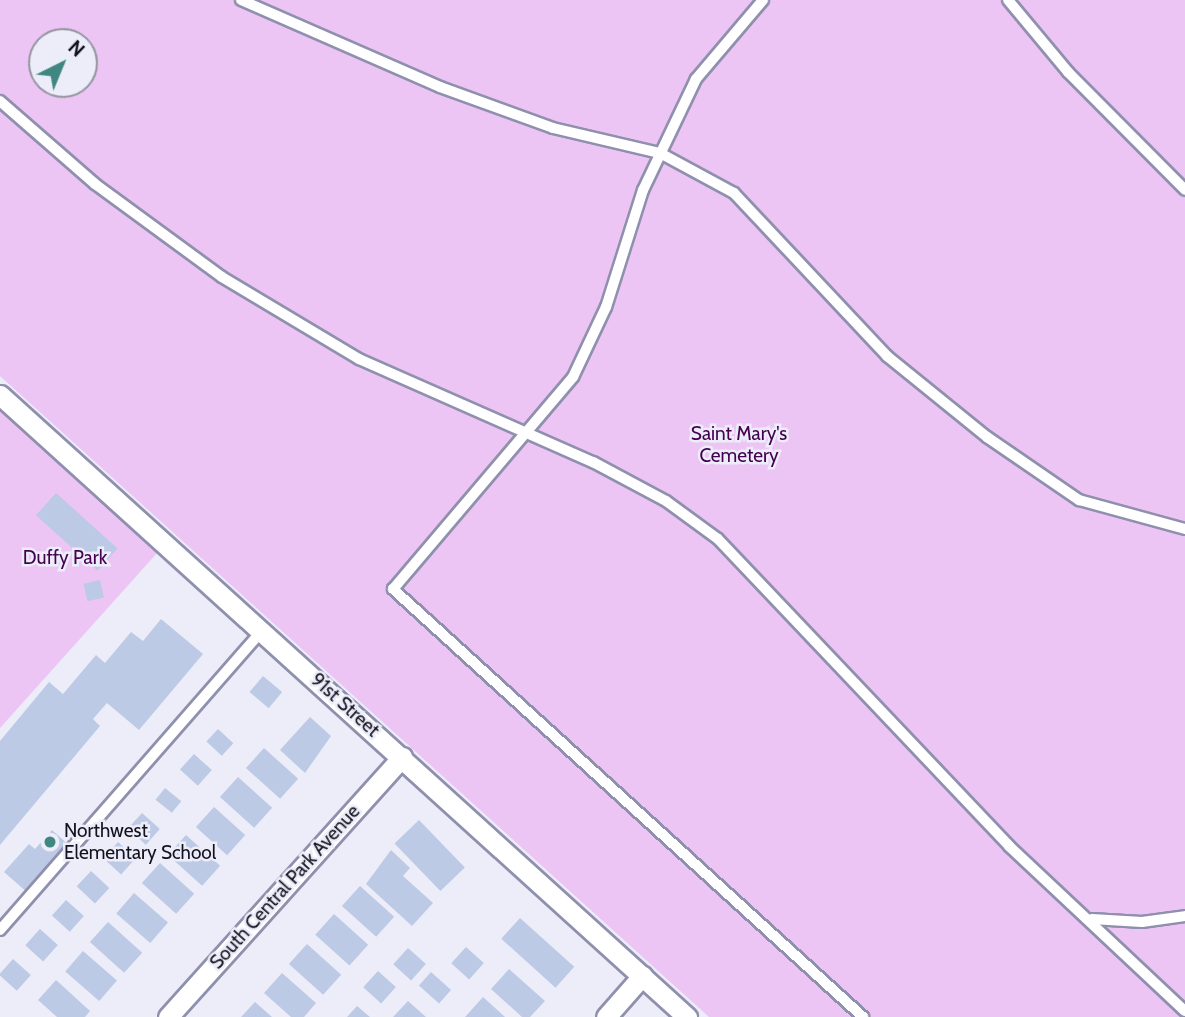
<!DOCTYPE html>
<html>
<head>
<meta charset="utf-8">
<style>
  body { margin:0 }
  #map { position:relative; width:1185px; height:1017px; overflow:hidden; background:#ecedf9; font-family:Cabin,sans-serif }
  div>[style] { position:absolute }
  [style*='--x'] { left:calc(var(--x)*1px); top:calc(var(--y)*1px); width:calc(var(--w)*1px); rotate:calc(var(--a)*1deg) }
  .green>* { inset:0; background:#edc5f4 }
  .building>* { inset:0; background:#bccae6; transform-origin:0 0 }
  .roads { filter:drop-shadow(2px 0 #8f90ad) drop-shadow(-2px 0 #8f90ad) drop-shadow(0 2px #8f90ad) drop-shadow(0 -2px #8f90ad) }
  .service>* { height:10px; margin:-5px; padding:0 5px; transform-origin:5px; border-radius:5px; background:#fff }
  .minor>* { height:19px; margin:-9.5px; padding:0 9.5px; transform-origin:9.5px; border-radius:9.5px; background:#fff }
  .dots>* { width:19px; height:19px; translate:-50% -50%; box-sizing:border-box; border:4px solid #ecedf9; border-radius:50% }
  span { translate:-50% -50%; white-space:nowrap; text-align:center; line-height:1.15; -webkit-text-stroke:5px #ecedf9; paint-order:stroke }
  .park-label { font-size:19px; color:#450051 }
  .street-label { font-size:19px; color:#12121d }
  .poi-label { font-size:19px; color:#12121d }
  .left { translate:0 -50%; text-align:left }
  .north { position:absolute; left:28px; top:28px; width:70px; height:70px; box-sizing:border-box; background:#ecedf9; border:2px solid #9595a1; border-radius:50%; rotate:43deg; font-size:19px; font-weight:700; line-height:28px; text-align:center; color:#12121d }
  .north::after { content:''; display:block; margin:auto; width:24px; height:32px; background:#408782; clip-path:polygon(50% 0,100% 100%,50% 72%,0 100%) }
</style>
</head>
<body>
<div id="map">
  <div class="green">
    <div style="clip-path:polygon(evenodd,0 0,1185px 0,1185px 1017px,709px 1017px,0 376px,0 0,42px 42px,84px 42px,84px 84px,42px 84px,42px 42px)"></div>
    <div style="clip-path:polygon(0 410px,158px 552px,0 728px)"></div>
  </div>
  <div class="building">
    <div style="left:56px;top:493px;width:83px;height:30px;rotate:42deg"></div>
    <div style="left:100px;top:580px;width:18px;height:17px;rotate:77deg"></div>
    <div style="clip-path:polygon(161px 619px,203px 654px,139px 730px,107px 703px,93px 719px,100px 726px,0 845px,0 741px,49px 682px,63px 694px,96px 655px,105px 663px,131px 632px,143px 641px)"></div>
    <div style="left:263px;top:676px;width:25px;height:21px;rotate:40deg"></div>
    <div style="clip-path:polygon(310px 717px,331px 736px,305px 773px,280px 750px)"></div>
    <div style="left:218px;top:729px;width:21px;height:17px;rotate:43deg"></div>
    <div style="left:264px;top:748px;width:46px;height:27px;rotate:42deg"></div>
    <div style="left:194px;top:754px;width:24px;height:21px;rotate:42deg"></div>
    <div style="left:238px;top:777px;width:46px;height:27px;rotate:42deg"></div>
    <div style="left:165px;top:788px;width:21px;height:15px;rotate:39deg"></div>
    <div style="left:214px;top:807px;width:42px;height:27px;rotate:42deg"></div>
    <div style="left:142px;top:813px;width:24px;height:21px;rotate:42deg"></div>
    <div style="left:419px;top:820px;width:66px;height:34px;rotate:46deg"></div>
    <div style="clip-path:polygon(52px 830px,70px 846px,28px 893px,4px 872px,29px 844px,35px 849px)"></div>
    <div style="left:186px;top:835px;width:46px;height:27px;rotate:42deg"></div>
    <div style="left:118px;top:842px;width:24px;height:22px;rotate:42deg"></div>
    <div style="clip-path:polygon(391px 850px,410px 868px,403px 876px,433px 903px,412px 926px,366px 884px)"></div>
    <div style="left:160px;top:863px;width:46px;height:27px;rotate:42deg"></div>
    <div style="left:91px;top:871px;width:25px;height:21px;rotate:43deg"></div>
    <div style="left:360px;top:886px;width:46px;height:27px;rotate:42deg"></div>
    <div style="left:134px;top:893px;width:45px;height:27px;rotate:41deg"></div>
    <div style="left:66px;top:900px;width:24px;height:21px;rotate:42deg"></div>
    <div style="left:334px;top:914px;width:46px;height:28px;rotate:42deg"></div>
    <div style="left:520px;top:918px;width:73px;height:28px;rotate:42deg"></div>
    <div style="left:108px;top:922px;width:46px;height:27px;rotate:42deg"></div>
    <div style="left:40px;top:929px;width:24px;height:22px;rotate:42deg"></div>
    <div style="left:307px;top:944px;width:46px;height:27px;rotate:42deg"></div>
    <div style="left:466px;top:947px;width:24px;height:22px;rotate:42deg"></div>
    <div style="left:408px;top:948px;width:24px;height:22px;rotate:42deg"></div>
    <div style="left:83px;top:951px;width:45px;height:27px;rotate:41deg"></div>
    <div style="left:13px;top:959px;width:24px;height:21px;rotate:42deg"></div>
    <div style="clip-path:polygon(509px 969px,545px 1001px,530px 1017px,522px 1017px,491px 989px)"></div>
    <div style="left:378px;top:971px;width:24px;height:22px;rotate:42deg"></div>
    <div style="left:431px;top:972px;width:27px;height:18px;rotate:42deg"></div>
    <div style="clip-path:polygon(282px 973px,316px 1003px,304px 1017px,291px 1017px,264px 993px)"></div>
    <div style="clip-path:polygon(56px 980px,90px 1011px,85px 1017px,57px 1017px,38px 1000px)"></div>
    <div style="clip-path:polygon(483px 997px,505px 1017px,465px 1017px)"></div>
    <div style="clip-path:polygon(408px 1001px,426px 1017px,393px 1017px)"></div>
    <div style="clip-path:polygon(255px 1002px,272px 1017px,241px 1017px)"></div>
    <div style="clip-path:polygon(357px 1006px,370px 1017px,347px 1017px)"></div>
  </div>
  <div class="roads">
    <div class="service">
      <div style="--x:241;--y:0;--w:217;--a:23.6"></div>
      <div style="--x:440;--y:87;--w:120;--a:19.9"></div>
      <div style="--x:553;--y:128;--w:110;--a:13.2"></div>
      <div style="--x:660;--y:153;--w:84;--a:28.4"></div>
      <div style="--x:734;--y:193;--w:224;--a:46.8"></div>
      <div style="--x:887;--y:356;--w:129;--a:39"></div>
      <div style="--x:987;--y:437;--w:112;--a:34.4"></div>
      <div style="--x:1079;--y:500;--w:110;--a:15.3"></div>
      <div style="--x:763;--y:0;--w:104;--a:130.3"></div>
      <div style="--x:696;--y:79;--w:123;--a:115.5"></div>
      <div style="--x:643;--y:190;--w:123;--a:107.5"></div>
      <div style="--x:606;--y:307;--w:77;--a:115.2"></div>
      <div style="--x:573;--y:377;--w:278;--a:130.3"></div>
      <div style="--x:393;--y:589;--w:636;--a:42.32"></div>
      <div style="--x:1008;--y:0;--w:94;--a:50.2"></div>
      <div style="--x:1068;--y:72;--w:166;--a:45.2"></div>
      <div style="--x:0;--y:101;--w:126;--a:41.1"></div>
      <div style="--x:95;--y:184;--w:157;--a:36.2"></div>
      <div style="--x:222;--y:277;--w:160;--a:30.9"></div>
      <div style="--x:359;--y:359;--w:256;--a:23.8"></div>
      <div style="--x:593;--y:462;--w:83;--a:28.1"></div>
      <div style="--x:666;--y:501;--w:64;--a:36.2"></div>
      <div style="--x:718;--y:539;--w:423;--a:46.5"></div>
      <div style="--x:1009;--y:846;--w:241;--a:43.2"></div>
      <div style="--x:1092;--y:919;--w:50;--a:3.4"></div>
      <div style="--x:1142;--y:922;--w:43;--a:-7.9"></div>
      <div style="--x:0;--y:930;--w:398;--a:-48.8"></div>
    </div>
    <div class="minor">
      <div style="--x:0;--y:395;--w:927;--a:42.16"></div>
      <div style="--x:168;--y:1017;--w:350;--a:-48"></div>
      <div style="--x:606;--y:1017;--w:55;--a:-48.7"></div>
    </div>
  </div>
  <div class="dots">
    <div style="left:50px;top:842px;background:#408782"></div>
  </div>
  <div class="park-label">
    <span style="left:739px;top:445px">Saint Mary's<br>Cemetery</span>
    <span style="left:65px;top:558px">Duffy Park</span>
  </div>
  <div class="street-label">
    <span style="left:345px;top:705px;rotate:42deg">91st Street</span>
    <span style="left:285px;top:887px;rotate:-48deg">South Central Park Avenue</span>
  </div>
  <div class="poi-label">
    <span class="left" style="left:64px;top:842px">Northwest<br>Elementary School</span>
  </div>
  <div class="north">N</div>
</div>
</body>
</html>
